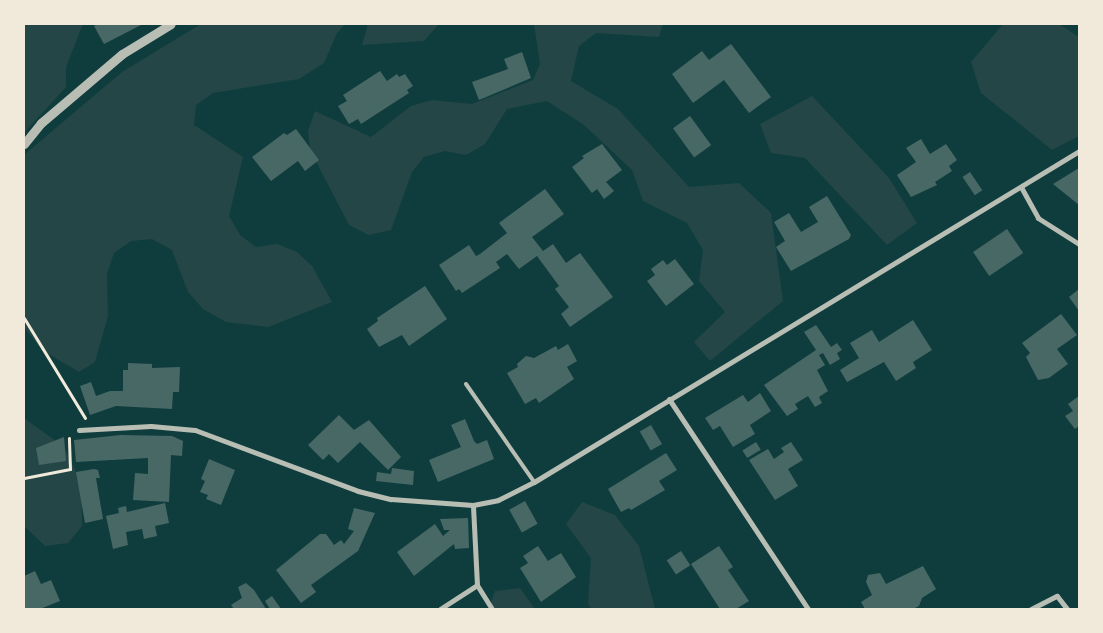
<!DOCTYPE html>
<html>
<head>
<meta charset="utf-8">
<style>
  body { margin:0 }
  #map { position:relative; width:1103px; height:633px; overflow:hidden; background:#0f3d3e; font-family:Mulish,sans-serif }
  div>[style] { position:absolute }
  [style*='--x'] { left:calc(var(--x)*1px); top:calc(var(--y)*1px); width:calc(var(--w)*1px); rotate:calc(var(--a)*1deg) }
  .green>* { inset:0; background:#244646 }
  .building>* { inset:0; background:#486865; transform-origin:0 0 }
  .path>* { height:3px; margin:-1.5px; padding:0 1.5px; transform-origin:1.5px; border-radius:1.5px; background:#f1e9da }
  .service>* { height:4px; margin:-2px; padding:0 2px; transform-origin:2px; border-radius:2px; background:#b8beb3 }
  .minor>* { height:5px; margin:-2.5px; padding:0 2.5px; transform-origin:2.5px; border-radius:2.5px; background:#b8beb3 }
  .tertiary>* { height:9px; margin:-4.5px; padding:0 4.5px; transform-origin:4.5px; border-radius:4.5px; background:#b8beb3 }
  span { translate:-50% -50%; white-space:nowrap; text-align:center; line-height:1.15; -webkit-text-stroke:4.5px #f1e9da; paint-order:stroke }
  .frame { position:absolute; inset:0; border:25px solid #f1e9da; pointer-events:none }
</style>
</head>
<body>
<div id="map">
  <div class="green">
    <div style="clip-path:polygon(24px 24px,83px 24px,66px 67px,66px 87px,24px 133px)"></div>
    <div style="clip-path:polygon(201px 24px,345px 24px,337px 33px,324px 63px,299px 79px,213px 93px,196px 105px,194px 125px,243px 157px,229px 216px,240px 235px,256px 247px,277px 244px,297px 252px,312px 266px,332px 302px,268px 327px,226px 322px,203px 309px,188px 292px,172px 250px,152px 239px,131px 241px,114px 253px,107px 274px,108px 316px,95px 362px,79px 372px,42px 350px,24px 327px,24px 155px,122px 72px)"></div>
    <div style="clip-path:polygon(368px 24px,439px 24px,424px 41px,362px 45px)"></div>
    <div style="clip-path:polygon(534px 24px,663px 24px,659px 37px,596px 33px,579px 46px,571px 81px,618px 109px,689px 187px,739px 183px,771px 213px,783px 301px,710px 361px,694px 342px,725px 312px,699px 281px,703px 250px,687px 223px,643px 201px,632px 170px,584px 125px,547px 101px,507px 109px,485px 144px,466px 155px,445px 151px,424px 157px,412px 172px,391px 230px,369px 235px,349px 225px,310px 150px,308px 131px,315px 111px,371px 137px,411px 106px,432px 100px,472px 104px,533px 80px,540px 64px)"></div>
    <div style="clip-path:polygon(1003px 24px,1059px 24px,1079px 37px,1079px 136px,1052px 150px,981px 93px,971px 62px)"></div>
    <div style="clip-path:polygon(812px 96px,889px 178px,917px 223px,887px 245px,805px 158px,771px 153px,760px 124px)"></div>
    <div style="clip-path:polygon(24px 418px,64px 447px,81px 482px,82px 526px,68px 543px,45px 546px,24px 526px)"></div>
    <div style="clip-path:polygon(582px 502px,615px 515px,639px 546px,655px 609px,591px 609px,588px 603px,591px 558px,566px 524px)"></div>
    <div style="clip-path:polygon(520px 588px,535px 609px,489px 609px,495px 591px)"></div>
  </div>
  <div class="building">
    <div style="clip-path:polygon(98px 24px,143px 24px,104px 44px,94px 26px)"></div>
    <div style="clip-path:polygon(731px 44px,771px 97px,749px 113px,724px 80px,693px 103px,672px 74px,702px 51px,709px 60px)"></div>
    <div style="clip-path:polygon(522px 52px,531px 78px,479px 100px,472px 82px,508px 69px,504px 59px)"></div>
    <div style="clip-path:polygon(380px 71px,387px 81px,397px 74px,399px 77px,405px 74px,413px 86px,407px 90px,409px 93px,361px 124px,358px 119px,349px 124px,338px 106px,347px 101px,343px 95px)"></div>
    <div style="left:690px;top:116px;width:36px;height:21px;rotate:54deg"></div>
    <div style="clip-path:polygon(296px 129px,319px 160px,305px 171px,298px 161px,271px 181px,252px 157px,284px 133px,287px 135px)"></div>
    <div style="clip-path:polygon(921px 139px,930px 154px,946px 144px,957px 160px,949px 166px,952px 171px,935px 182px,937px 185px,911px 197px,897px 175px,916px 162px,906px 148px)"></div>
    <div style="clip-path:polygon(602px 144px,622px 170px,606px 182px,614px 191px,604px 199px,597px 189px,592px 193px,572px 167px,584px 158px,582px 156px)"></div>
    <div style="clip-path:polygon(1079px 168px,1079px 205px,1053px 184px)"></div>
    <div style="left:970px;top:172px;width:22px;height:9px;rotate:56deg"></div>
    <div style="clip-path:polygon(545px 189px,564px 214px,532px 237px,543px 251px,553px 244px,566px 263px,580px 253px,613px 297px,570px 327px,561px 314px,569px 307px,555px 289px,559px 286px,537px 256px,519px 269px,507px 254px,496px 262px,500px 268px,462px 293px,459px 289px,456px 291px,439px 265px,469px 245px,476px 256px,480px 254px,507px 233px,499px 223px)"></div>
    <div style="clip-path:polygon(827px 196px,851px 235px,849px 239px,791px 271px,776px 247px,785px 241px,774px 222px,789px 213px,801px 232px,818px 222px,809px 207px)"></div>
    <div style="left:1007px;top:229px;width:29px;height:41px;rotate:56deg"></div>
    <div style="clip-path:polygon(675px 259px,694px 284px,666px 306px,647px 281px,655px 275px,651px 269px,663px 260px,667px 265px)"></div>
    <div style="clip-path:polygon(425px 286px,447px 319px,409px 346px,402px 335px,379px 347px,367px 329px,378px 321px,377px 318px)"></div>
    <div style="clip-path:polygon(1079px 289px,1079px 311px,1069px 297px)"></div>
    <div style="clip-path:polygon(1061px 314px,1077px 335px,1057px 349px,1068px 364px,1049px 378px,1038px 380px,1026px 357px,1030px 353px,1022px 343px)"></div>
    <div style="clip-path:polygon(913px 320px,932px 350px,913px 362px,916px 368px,896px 381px,884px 362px,847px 382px,840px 370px,859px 358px,850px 343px,872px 330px,879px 342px)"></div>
    <div style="clip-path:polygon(816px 325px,831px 347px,837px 343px,842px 350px,837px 353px,840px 359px,830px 365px,823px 353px,819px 355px,825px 365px,817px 370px,828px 391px,819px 397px,822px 403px,815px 407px,808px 396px,795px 404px,798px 409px,787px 416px,764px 385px,816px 350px,804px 332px)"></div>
    <div style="clip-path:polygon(568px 344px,577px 361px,567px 367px,574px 379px,539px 403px,536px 398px,525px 404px,507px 373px,518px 367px,517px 364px,526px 356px,534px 358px,556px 346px,558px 350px)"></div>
    <div style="clip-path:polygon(128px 363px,152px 364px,152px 368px,180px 367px,179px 392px,173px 392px,172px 409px,116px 406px,90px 415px,80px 386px,91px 382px,96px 396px,110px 391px,123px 391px,123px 370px,128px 370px)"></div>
    <div style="clip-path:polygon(760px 393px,771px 411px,750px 425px,755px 434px,733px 447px,720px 426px,713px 430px,705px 418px,743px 395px,748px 402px)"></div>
    <div style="clip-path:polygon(1079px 396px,1079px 426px,1075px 429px,1065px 416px,1073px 411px,1068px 404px)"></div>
    <div style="clip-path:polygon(339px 415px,354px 430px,369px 420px,401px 457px,388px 470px,360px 442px,338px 463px,329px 454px,323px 460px,308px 445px)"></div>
    <div style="clip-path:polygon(465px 419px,474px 441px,477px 444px,487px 440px,494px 459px,438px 482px,429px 460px,461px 447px,451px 425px)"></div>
    <div style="left:651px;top:425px;width:22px;height:13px;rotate:60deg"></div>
    <div style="clip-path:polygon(121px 435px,172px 436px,183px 441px,182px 456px,171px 455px,169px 502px,133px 500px,135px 473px,148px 474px,148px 458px,76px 462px,74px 440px)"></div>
    <div style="clip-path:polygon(64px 437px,66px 461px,39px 465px,36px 448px)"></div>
    <div style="left:756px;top:442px;width:9px;height:16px;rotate:58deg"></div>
    <div style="clip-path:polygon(791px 442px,803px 460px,788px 469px,798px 486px,775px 500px,749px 460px,768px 449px,774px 459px,784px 452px,781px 448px)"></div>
    <div style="clip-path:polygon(666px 453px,677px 470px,659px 481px,665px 490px,631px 510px,629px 508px,621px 512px,608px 489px)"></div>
    <div style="clip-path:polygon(209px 459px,235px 470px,221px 505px,206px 499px,208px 495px,200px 492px,205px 481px,201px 479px)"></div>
    <div style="clip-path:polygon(392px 468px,414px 471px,413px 485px,376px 481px,377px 472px,391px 474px)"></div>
    <div style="clip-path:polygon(94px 469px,98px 470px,100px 478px,96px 478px,103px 519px,85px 523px,76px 472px)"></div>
    <div style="left:525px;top:501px;width:26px;height:18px;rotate:61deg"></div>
    <div style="clip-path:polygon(165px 503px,169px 523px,155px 526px,157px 536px,144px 539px,142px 529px,126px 532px,128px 545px,113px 549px,106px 516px,119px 513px,118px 508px,126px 506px,127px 512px)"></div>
    <div style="clip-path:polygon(354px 508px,375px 513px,358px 551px,311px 585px,316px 592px,301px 603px,276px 570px,320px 534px,326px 534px,334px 545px,341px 540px,344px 544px,354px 531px,348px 529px)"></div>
    <div style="clip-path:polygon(468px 518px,469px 548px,455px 549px,454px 544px,414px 576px,397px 552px,435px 524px,443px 536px,450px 530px,444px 530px,440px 519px)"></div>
    <div style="clip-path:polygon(538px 546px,548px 561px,561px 553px,576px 577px,541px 602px,520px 568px,528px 563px,523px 556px)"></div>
    <div style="clip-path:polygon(719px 546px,733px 567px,728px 570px,749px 601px,736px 609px,720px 609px,691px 564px)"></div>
    <div style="left:681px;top:551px;width:17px;height:17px;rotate:57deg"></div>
    <div style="clip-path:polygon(923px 566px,936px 589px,922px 598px,919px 606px,913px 609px,865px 609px,861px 602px,872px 595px,866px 582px,868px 575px,880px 573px,886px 584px)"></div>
    <div style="clip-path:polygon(35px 571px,41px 584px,51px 580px,60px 601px,40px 609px,24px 609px,24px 576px)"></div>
    <div style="clip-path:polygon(246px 583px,254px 590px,266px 609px,234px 609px,231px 605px,242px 598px,238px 587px)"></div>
    <div style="clip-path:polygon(272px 596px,281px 609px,270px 609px,265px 601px)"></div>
  </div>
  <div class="path">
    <div style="--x:24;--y:318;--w:117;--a:58.6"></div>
    <div style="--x:24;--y:478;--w:47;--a:-11.1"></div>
    <div style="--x:70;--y:469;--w:31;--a:-92"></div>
  </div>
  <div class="service">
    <div style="--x:466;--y:384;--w:119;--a:55.2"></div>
  </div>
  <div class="minor">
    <div style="--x:1021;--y:187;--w:35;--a:61"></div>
    <div style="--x:1038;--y:218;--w:49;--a:32.4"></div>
    <div style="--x:669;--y:399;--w:252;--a:56.5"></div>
    <div style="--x:79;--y:430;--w:72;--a:-3.2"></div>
    <div style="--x:151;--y:426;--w:44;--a:5.2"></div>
    <div style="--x:195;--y:430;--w:174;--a:20.5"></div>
    <div style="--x:358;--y:491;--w:34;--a:14"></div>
    <div style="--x:391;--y:499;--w:82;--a:4.2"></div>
    <div style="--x:473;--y:505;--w:25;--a:-11"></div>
    <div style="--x:498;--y:500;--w:40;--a:-26.6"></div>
    <div style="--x:534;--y:482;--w:638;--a:-31.27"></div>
    <div style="--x:477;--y:585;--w:28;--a:58"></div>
    <div style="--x:440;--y:609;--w:44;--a:-33"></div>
    <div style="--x:477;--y:585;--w:80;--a:-92.9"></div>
    <div style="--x:1031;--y:609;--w:29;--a:-27"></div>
    <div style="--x:1057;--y:596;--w:16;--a:52"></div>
  </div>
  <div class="tertiary">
    <div style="--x:24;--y:144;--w:27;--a:-51"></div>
    <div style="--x:41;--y:123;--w:106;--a:-40.4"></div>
    <div style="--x:122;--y:54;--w:57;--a:-31.5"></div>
  </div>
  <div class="frame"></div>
</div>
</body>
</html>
